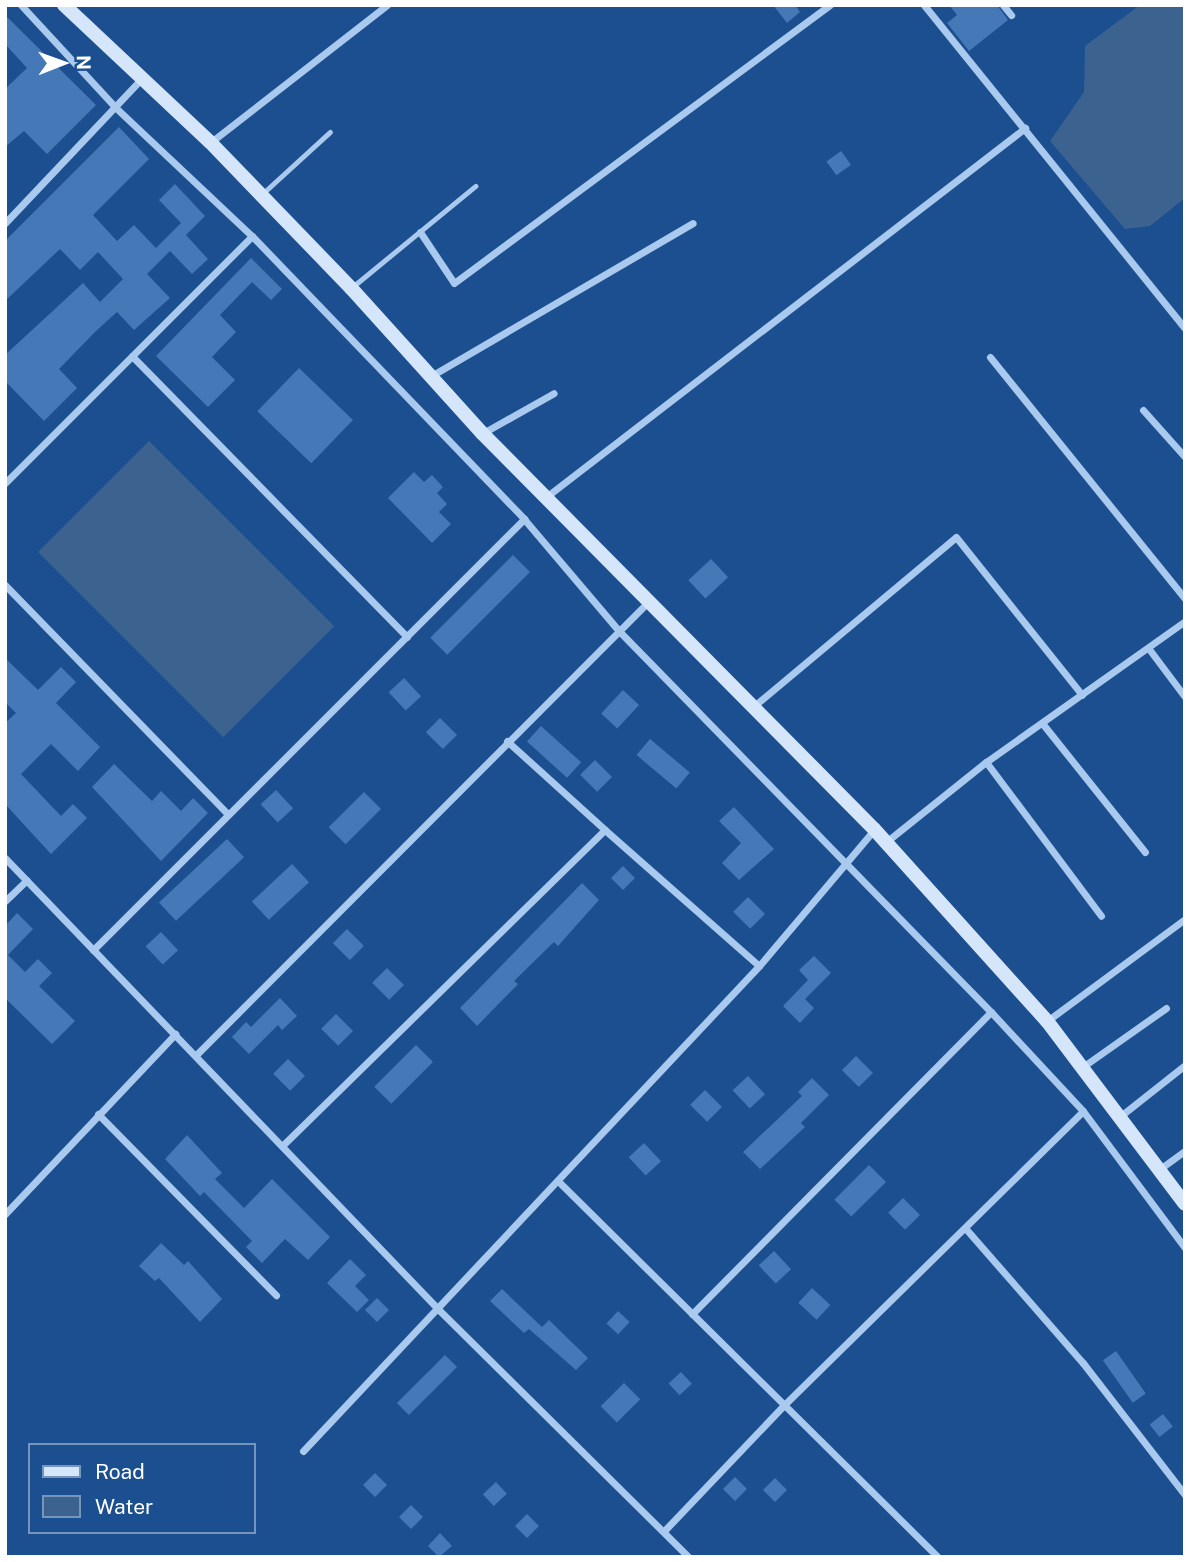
<!DOCTYPE html>
<html>
<head>
<meta charset="utf-8">
<style>
  body { margin:0 }
  #map { position:relative; width:1190px; height:1562px; overflow:hidden; background:#1b4f8f; font-family:"Public Sans",sans-serif }
  div>[style] { position:absolute }
  [style*='--x'] { left:calc(var(--x)*1px); top:calc(var(--y)*1px); width:calc(var(--w)*1px); rotate:calc(var(--a)*1deg) }
  .water>* { inset:0; background:#3c6290; transform-origin:0 0 }
  .building>* { inset:0; background:#4478b7; transform-origin:0 0 }
  .lane>* { height:5px; margin:-2.5px; padding:0 2.5px; transform-origin:2.5px; border-radius:2.5px; background:#a9c9ee }
  .street>* { height:7px; margin:-3.5px; padding:0 3.5px; transform-origin:3.5px; border-radius:3.5px; background:#a9c9ee }
  .secondary>* { height:14px; margin:-7px; padding:0 7px; transform-origin:7px; border-radius:7px; background:#d6e6fa }
  span { translate:-50% -50%; white-space:nowrap; text-align:center; line-height:1.15; -webkit-text-stroke:6px #1b4f8f; paint-order:stroke }
  .frame { position:absolute; inset:0; border:7px solid #fff; pointer-events:none }
  .legend { position:absolute; left:28px; top:1443px; width:228px; height:91px; box-sizing:border-box; background:#1b4f8f; border:2px solid #7695bc; margin:0; padding:9px 12px; list-style:none; font-size:21px; color:#fff }
  .legend li { display:flex; align-items:center; gap:14px; height:35px }
  .legend b { width:35px; border:2px solid #7695bc }
  .north { position:absolute; left:28px; top:28px; width:70px; height:70px; -webkit-text-stroke:5px #1b4f8f; paint-order:stroke; rotate:89deg; font-size:19px; font-weight:700; line-height:28px; text-align:center; color:#fff }
  .north::after { content:''; display:block; margin:auto; width:24px; height:32px; background:#fff; clip-path:polygon(50% 0,100% 100%,50% 72%,0 100%) }
</style>
</head>
<body>
<div id="map">
  <div class="water">
    <div style="clip-path:polygon(1140px 5px,1185px 5px,1185px 198px,1150px 226px,1125px 229px,1050px 141px,1084px 92px,1085px 46px)"></div>
    <div style="left:149px;top:441px;width:262px;height:157px;rotate:45deg"></div>
  </div>
  <div class="building">
    <div style="clip-path:polygon(773px 5px,795px 5px,800px 12px,787px 23px)"></div>
    <div style="clip-path:polygon(949px 5px,997px 5px,1008px 20px,969px 51px,947px 23px,957px 15px)"></div>
    <div style="clip-path:polygon(5px 15px,96px 105px,47px 154px,24px 131px,5px 147px,5px 89px,27px 68px,5px 44px)"></div>
    <div style="clip-path:polygon(119px 127px,149px 159px,93px 215px,117px 241px,134px 225px,156px 248px,181px 223px,159px 200px,175px 184px,205px 216px,186px 235px,208px 259px,192px 274px,170px 251px,147px 274px,170px 298px,134px 330px,117px 312px,96px 331px,59px 369px,77px 388px,44px 421px,5px 381px,5px 355px,83px 283px,100px 302px,123px 279px,98px 252px,80px 270px,60px 249px,5px 301px,5px 241px)"></div>
    <div style="left:841px;top:151px;width:17px;height:18px;rotate:54deg"></div>
    <div style="clip-path:polygon(251px 258px,282px 289px,271px 300px,252px 282px,220px 315px,236px 332px,212px 357px,235px 380px,208px 407px,156px 356px)"></div>
    <div style="left:299px;top:368px;width:75px;height:60px;rotate:44deg"></div>
    <div style="clip-path:polygon(414px 472px,424px 482px,432px 475px,443px 487px,437px 493px,447px 504px,439px 512px,451px 524px,432px 543px,388px 498px)"></div>
    <div style="left:513px;top:555px;width:24px;height:117px;rotate:45deg"></div>
    <div style="left:711px;top:559px;width:25px;height:31px;rotate:47deg"></div>
    <div style="clip-path:polygon(5px 658px,38px 690px,61px 667px,76px 682px,56px 703px,100px 747px,78px 771px,51px 744px,21px 774px,61px 816px,73px 804px,87px 818px,51px 854px,5px 804px,5px 723px,16px 713px,5px 702px)"></div>
    <div style="left:404px;top:678px;width:25px;height:21px;rotate:47deg"></div>
    <div style="left:623px;top:690px;width:22px;height:32px;rotate:43deg"></div>
    <div style="left:440px;top:718px;width:24px;height:20px;rotate:45deg"></div>
    <div style="left:541px;top:726px;width:54px;height:21px;rotate:42deg"></div>
    <div style="left:650px;top:739px;width:52px;height:21px;rotate:40deg"></div>
    <div style="left:595px;top:760px;width:24px;height:21px;rotate:45deg"></div>
    <div style="clip-path:polygon(114px 764px,152px 801px,161px 791px,181px 811px,193px 798px,208px 813px,161px 861px,92px 787px)"></div>
    <div style="left:276px;top:790px;width:25px;height:21px;rotate:47deg"></div>
    <div style="left:364px;top:792px;width:24px;height:50px;rotate:45deg"></div>
    <div style="clip-path:polygon(734px 807px,774px 849px,739px 880px,722px 863px,741px 843px,719px 821px)"></div>
    <div style="left:227px;top:839px;width:25px;height:93px;rotate:47deg"></div>
    <div style="left:292px;top:864px;width:25px;height:55px;rotate:47deg"></div>
    <div style="left:623px;top:866px;width:17px;height:17px;rotate:45deg"></div>
    <div style="clip-path:polygon(582px 883px,599px 900px,558px 946px,554px 942px,514px 981px,518px 984px,477px 1026px,460px 1008px)"></div>
    <div style="left:748px;top:897px;width:24px;height:21px;rotate:45deg"></div>
    <div style="clip-path:polygon(17px 913px,33px 929px,8px 955px,25px 972px,38px 959px,52px 973px,39px 986px,75px 1021px,52px 1044px,5px 998px,5px 926px)"></div>
    <div style="left:347px;top:929px;width:24px;height:20px;rotate:45deg"></div>
    <div style="left:161px;top:932px;width:25px;height:21px;rotate:47deg"></div>
    <div style="clip-path:polygon(814px 956px,831px 973px,805px 999px,814px 1008px,800px 1023px,783px 1006px,808px 980px,799px 970px)"></div>
    <div style="left:387px;top:968px;width:24px;height:21px;rotate:45deg"></div>
    <div style="clip-path:polygon(280px 998px,297px 1016px,282px 1030px,278px 1025px,249px 1054px,232px 1037px,246px 1022px,251px 1027px)"></div>
    <div style="left:336px;top:1014px;width:24px;height:21px;rotate:45deg"></div>
    <div style="left:416px;top:1045px;width:24px;height:59px;rotate:45deg"></div>
    <div style="left:856px;top:1056px;width:24px;height:20px;rotate:45deg"></div>
    <div style="left:288px;top:1059px;width:24px;height:21px;rotate:45deg"></div>
    <div style="left:748px;top:1076px;width:25px;height:21px;rotate:47deg"></div>
    <div style="clip-path:polygon(812px 1078px,829px 1095px,801px 1123px,805px 1127px,760px 1169px,743px 1152px,802px 1096px,798px 1092px)"></div>
    <div style="left:705px;top:1090px;width:24px;height:21px;rotate:45deg"></div>
    <div style="clip-path:polygon(187px 1135px,222px 1173px,215px 1179px,244px 1208px,272px 1179px,330px 1237px,308px 1260px,285px 1239px,262px 1263px,246px 1247px,252px 1241px,204px 1192px,200px 1196px,165px 1159px)"></div>
    <div style="left:644px;top:1143px;width:25px;height:21px;rotate:47deg"></div>
    <div style="left:869px;top:1165px;width:24px;height:49px;rotate:45deg"></div>
    <div style="left:903px;top:1198px;width:24px;height:21px;rotate:45deg"></div>
    <div style="clip-path:polygon(161px 1243px,184px 1265px,188px 1261px,222px 1299px,200px 1322px,159px 1278px,155px 1281px,139px 1266px)"></div>
    <div style="left:774px;top:1251px;width:25px;height:21px;rotate:47deg"></div>
    <div style="clip-path:polygon(350px 1259px,366px 1275px,355px 1286px,369px 1300px,357px 1312px,327px 1283px)"></div>
    <div style="left:812px;top:1288px;width:25px;height:20px;rotate:43deg"></div>
    <div style="clip-path:polygon(502px 1289px,542px 1327px,549px 1320px,588px 1358px,576px 1370px,529px 1329px,524px 1333px,490px 1301px)"></div>
    <div style="left:377px;top:1298px;width:17px;height:17px;rotate:45deg"></div>
    <div style="left:618px;top:1311px;width:16px;height:17px;rotate:43deg"></div>
    <div style="left:1116px;top:1351px;width:52px;height:16px;rotate:55deg"></div>
    <div style="left:445px;top:1355px;width:17px;height:68px;rotate:45deg"></div>
    <div style="left:681px;top:1372px;width:16px;height:17px;rotate:47deg"></div>
    <div style="left:624px;top:1383px;width:23px;height:33px;rotate:45deg"></div>
    <div style="left:1163px;top:1414px;width:16px;height:17px;rotate:52deg"></div>
    <div style="left:375px;top:1473px;width:17px;height:17px;rotate:45deg"></div>
    <div style="left:735px;top:1477px;width:17px;height:17px;rotate:45deg"></div>
    <div style="left:775px;top:1478px;width:17px;height:17px;rotate:45deg"></div>
    <div style="left:496px;top:1482px;width:16px;height:18px;rotate:47deg"></div>
    <div style="left:411px;top:1505px;width:17px;height:17px;rotate:45deg"></div>
    <div style="left:527px;top:1514px;width:17px;height:17px;rotate:45deg"></div>
    <div style="clip-path:polygon(440px 1533px,452px 1546px,439px 1557px,428px 1546px)"></div>
  </div>
  <div class="lane">
    <div style="--x:262;--y:194;--w:92;--a:-42.4"></div>
    <div style="--x:351;--y:288;--w:161;--a:-39.4"></div>
  </div>
  <div class="street">
    <div style="--x:21;--y:5;--w:140;--a:47.3"></div>
    <div style="--x:116;--y:108;--w:187;--a:43.3"></div>
    <div style="--x:252;--y:236;--w:393;--a:46.1"></div>
    <div style="--x:524;--y:519;--w:148;--a:49.7"></div>
    <div style="--x:620;--y:632;--w:531;--a:45.69"></div>
    <div style="--x:991;--y:1012;--w:135;--a:47.1"></div>
    <div style="--x:1083;--y:1111;--w:171;--a:53.3"></div>
    <div style="--x:924;--y:5;--w:415;--a:51.1"></div>
    <div style="--x:1003;--y:5;--w:13;--a:51"></div>
    <div style="--x:211;--y:142;--w:223;--a:-37.9"></div>
    <div style="--x:5;--y:223;--w:197;--a:-46.6"></div>
    <div style="--x:420;--y:232;--w:61;--a:56.3"></div>
    <div style="--x:454;--y:283;--w:468;--a:-36.5"></div>
    <div style="--x:132;--y:356;--w:393;--a:45.6"></div>
    <div style="--x:990;--y:357;--w:311;--a:51.1"></div>
    <div style="--x:431;--y:376;--w:303;--a:-30.3"></div>
    <div style="--x:1143;--y:410;--w:63;--a:48.2"></div>
    <div style="--x:483;--y:433;--w:81;--a:-29.4"></div>
    <div style="--x:5;--y:483;--w:349;--a:-45"></div>
    <div style="--x:546;--y:497;--w:605;--a:-37.61"></div>
    <div style="--x:5;--y:585;--w:320;--a:45.8"></div>
    <div style="--x:1149;--y:649;--w:60;--a:53.1"></div>
    <div style="--x:754;--y:706;--w:263;--a:-39.9"></div>
    <div style="--x:956;--y:537;--w:202;--a:51.4"></div>
    <div style="--x:1042;--y:723;--w:165;--a:51.4"></div>
    <div style="--x:507;--y:741;--w:132;--a:42.2"></div>
    <div style="--x:986;--y:762;--w:192;--a:53.2"></div>
    <div style="--x:886;--y:842;--w:128;--a:-38.7"></div>
    <div style="--x:986;--y:762;--w:244;--a:-35.3"></div>
    <div style="--x:5;--y:858;--w:627;--a:46.16"></div>
    <div style="--x:439;--y:1310;--w:351;--a:44.7"></div>
    <div style="--x:5;--y:901;--w:30;--a:-44"></div>
    <div style="--x:93;--y:950;--w:610;--a:-45"></div>
    <div style="--x:1047;--y:1021;--w:172;--a:-36.5"></div>
    <div style="--x:196;--y:1055;--w:641;--a:-45.06"></div>
    <div style="--x:1081;--y:1068;--w:104;--a:-35.2"></div>
    <div style="--x:98;--y:1114;--w:254;--a:45.5"></div>
    <div style="--x:1118;--y:1118;--w:85;--a:-38.3"></div>
    <div style="--x:284;--y:1144;--w:449;--a:-44.4"></div>
    <div style="--x:605;--y:830;--w:205;--a:41.4"></div>
    <div style="--x:1157;--y:1171;--w:34;--a:-36"></div>
    <div style="--x:559;--y:1182;--w:533;--a:44.7"></div>
    <div style="--x:5;--y:1214;--w:248;--a:-46.6"></div>
    <div style="--x:966;--y:1229;--w:178;--a:48.9"></div>
    <div style="--x:1083;--y:1363;--w:167;--a:52.3"></div>
    <div style="--x:692;--y:1314;--w:425;--a:-45.3"></div>
    <div style="--x:303;--y:1451;--w:666;--a:-46.77"></div>
    <div style="--x:759;--y:966;--w:178;--a:-49.8"></div>
    <div style="--x:664;--y:1531;--w:174;--a:-46.4"></div>
    <div style="--x:784;--y:1405;--w:419;--a:-44.5"></div>
  </div>
  <div class="secondary">
    <div style="--x:64;--y:5;--w:200;--a:43.2"></div>
    <div style="--x:210;--y:142;--w:203;--a:46"></div>
    <div style="--x:351;--y:288;--w:195;--a:47.9"></div>
    <div style="--x:482;--y:433;--w:557;--a:45.29"></div>
    <div style="--x:874;--y:829;--w:258;--a:48"></div>
    <div style="--x:1047;--y:1021;--w:229;--a:53"></div>
  </div>
  <div class="frame"></div>
  <ul class="legend">
  <li><b style="height:9px;background:#d6e6fa"></b>Road</li>
  <li><b style="height:19px;background:#3c6290"></b>Water</li>
  </ul>
  <div class="north">N</div>
</div>
</body>
</html>
